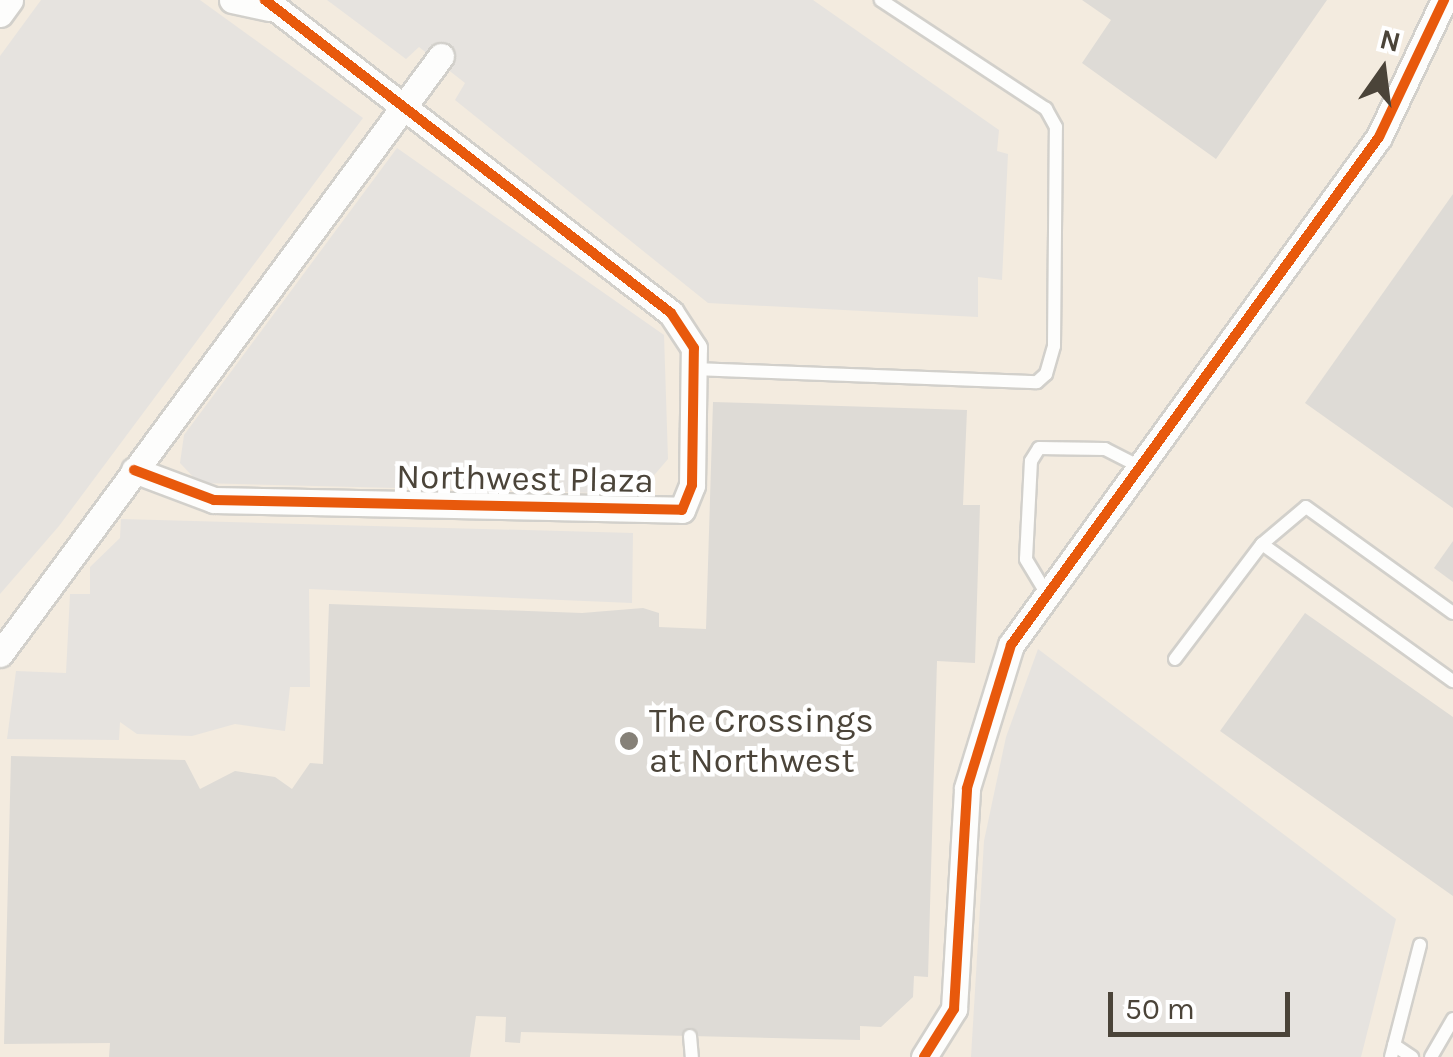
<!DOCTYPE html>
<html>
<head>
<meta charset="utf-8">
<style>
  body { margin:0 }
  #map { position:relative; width:1453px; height:1057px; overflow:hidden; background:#f4f2ee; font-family:Karla,sans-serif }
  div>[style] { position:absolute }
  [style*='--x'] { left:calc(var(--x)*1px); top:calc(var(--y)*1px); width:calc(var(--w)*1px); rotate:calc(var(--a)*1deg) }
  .commercial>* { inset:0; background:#f3ebdf; transform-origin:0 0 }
  .parking>* { inset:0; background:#e6e3df }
  .building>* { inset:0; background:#dedbd6 }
  .roads { filter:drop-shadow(2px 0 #d2d0cb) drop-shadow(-2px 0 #d2d0cb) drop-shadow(0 2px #d2d0cb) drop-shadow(0 -2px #d2d0cb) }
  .service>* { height:12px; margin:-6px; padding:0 6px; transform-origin:6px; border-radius:6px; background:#fdfdfc }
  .minor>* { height:25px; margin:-12.5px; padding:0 12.5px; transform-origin:12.5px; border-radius:12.5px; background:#fdfdfc }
  .cycleway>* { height:10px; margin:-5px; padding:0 5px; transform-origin:5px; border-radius:5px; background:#e8590c }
  .dots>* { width:28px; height:28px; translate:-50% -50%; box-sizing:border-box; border:5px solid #fff; border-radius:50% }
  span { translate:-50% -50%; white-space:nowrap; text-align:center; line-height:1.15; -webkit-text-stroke:9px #fff; paint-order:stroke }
  .street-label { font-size:35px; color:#4b4439 }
  .poi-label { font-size:35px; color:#4b4439 }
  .left { translate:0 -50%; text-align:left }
  .north { position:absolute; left:1333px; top:20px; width:100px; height:100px; -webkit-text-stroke:8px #fff; paint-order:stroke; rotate:14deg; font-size:28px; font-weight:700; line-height:40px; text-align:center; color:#4b4439 }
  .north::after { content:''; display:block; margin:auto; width:35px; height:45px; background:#4b4439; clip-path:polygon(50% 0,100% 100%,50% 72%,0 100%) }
  .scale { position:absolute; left:1108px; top:992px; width:182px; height:45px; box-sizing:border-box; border:5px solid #4b4439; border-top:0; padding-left:12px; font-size:30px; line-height:35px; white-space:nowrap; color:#4b4439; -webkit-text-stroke:8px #fff; paint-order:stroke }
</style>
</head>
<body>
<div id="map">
  <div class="commercial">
    <div style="left:0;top:0;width:1453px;height:1057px"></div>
  </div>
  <div class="parking">
    <div style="clip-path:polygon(41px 0,200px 0,363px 118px,59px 526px,0 594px,0 56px)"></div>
    <div style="clip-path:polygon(327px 0,813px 0,999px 130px,997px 151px,1008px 154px,1002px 280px,978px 277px,978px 317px,708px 303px,455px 100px,465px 83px,419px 47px,406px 59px)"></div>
    <div style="clip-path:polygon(397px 148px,664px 335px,668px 459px,638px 494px,199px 483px,180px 463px,184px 435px)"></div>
    <div style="clip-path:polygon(121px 519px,633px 533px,632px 603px,309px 589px,310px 687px,290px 687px,285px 731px,235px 724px,192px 736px,137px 734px,120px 722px,119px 740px,7px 739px,16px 671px,66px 673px,70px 594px,90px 594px,90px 567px,120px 538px)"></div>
    <div style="clip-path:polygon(1038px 649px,1396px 919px,1361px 1057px,971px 1057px,984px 841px,1006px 737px)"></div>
  </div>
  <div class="building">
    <div style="clip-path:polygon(1082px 0,1327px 0,1216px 159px,1082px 63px,1111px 20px)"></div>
    <div style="clip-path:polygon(1453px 194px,1453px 508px,1305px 403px)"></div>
    <div style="clip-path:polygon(713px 402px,967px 410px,963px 505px,980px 505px,975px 663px,937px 661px,928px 977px,914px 976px,913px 997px,881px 1027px,860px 1026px,860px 1040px,521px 1032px,520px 1043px,505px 1042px,506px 1017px,476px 1016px,470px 1057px,109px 1057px,110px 1043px,4px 1044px,11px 756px,185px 760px,200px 789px,235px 771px,275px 777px,292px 789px,310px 763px,323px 764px,329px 604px,582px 613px,643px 608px,659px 613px,659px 627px,706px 629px)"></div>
    <div style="clip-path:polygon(1453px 541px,1453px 582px,1434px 568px)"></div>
    <div style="clip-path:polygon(1305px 613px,1453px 717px,1453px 896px,1220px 731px)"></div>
  </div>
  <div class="roads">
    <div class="service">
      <div style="--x:694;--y:369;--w:343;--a:2.2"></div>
      <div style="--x:1037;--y:382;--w:12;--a:-42"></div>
      <div style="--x:1046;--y:374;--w:29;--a:-74"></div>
      <div style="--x:1054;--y:346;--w:219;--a:-89.5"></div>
      <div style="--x:1056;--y:127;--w:21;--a:-119"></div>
      <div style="--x:1046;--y:109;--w:198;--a:-146.6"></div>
      <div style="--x:1262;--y:544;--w:57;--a:-40.1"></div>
      <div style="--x:1306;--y:507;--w:181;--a:35.8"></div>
      <div style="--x:1045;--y:591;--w:37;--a:-121"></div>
      <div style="--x:1026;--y:559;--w:98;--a:-87.1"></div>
      <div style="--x:1031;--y:461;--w:15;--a:-58"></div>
      <div style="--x:1039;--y:448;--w:66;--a:0.9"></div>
      <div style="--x:1105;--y:449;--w:38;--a:27"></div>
      <div style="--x:1175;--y:659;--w:144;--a:-52.9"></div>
      <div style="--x:1262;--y:544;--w:235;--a:35.7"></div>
      <div style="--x:690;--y:1036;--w:21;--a:85"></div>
      <div style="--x:1394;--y:1045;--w:22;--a:34"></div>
      <div style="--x:1391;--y:1057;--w:116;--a:-75.5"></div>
      <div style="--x:1431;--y:1057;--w:44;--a:-59.9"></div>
    </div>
    <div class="minor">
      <div style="--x:232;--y:0;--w:38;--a:12"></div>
      <div style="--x:0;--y:14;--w:17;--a:-54"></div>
      <div style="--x:134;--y:470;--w:85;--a:20.6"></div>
      <div style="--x:214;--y:500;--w:468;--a:1.2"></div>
      <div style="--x:682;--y:510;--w:27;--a:-68"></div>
      <div style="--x:692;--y:485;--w:137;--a:-89.2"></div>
      <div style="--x:694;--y:348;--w:42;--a:-123.3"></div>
      <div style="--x:671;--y:313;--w:513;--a:-142.37"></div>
      <div style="--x:0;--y:654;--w:743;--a:-53.59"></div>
      <div style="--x:924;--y:1057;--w:57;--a:-58"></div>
      <div style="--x:954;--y:1009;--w:221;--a:-86.6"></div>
      <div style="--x:967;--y:788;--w:150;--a:-72.9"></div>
      <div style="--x:1011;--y:645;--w:627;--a:-54.08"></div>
      <div style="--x:1379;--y:137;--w:152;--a:-64.6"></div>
    </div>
  </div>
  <div class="cycleway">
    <div style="--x:134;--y:470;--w:85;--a:20.6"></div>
    <div style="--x:214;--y:500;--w:468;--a:1.2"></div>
    <div style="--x:682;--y:510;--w:27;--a:-68"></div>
    <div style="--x:692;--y:485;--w:137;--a:-89.2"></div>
    <div style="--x:694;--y:348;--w:42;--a:-123.3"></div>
    <div style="--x:671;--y:313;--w:513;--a:-142.37"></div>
    <div style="--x:924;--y:1057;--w:57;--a:-58"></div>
    <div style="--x:954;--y:1009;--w:221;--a:-86.6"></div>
    <div style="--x:967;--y:788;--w:150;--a:-72.9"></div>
    <div style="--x:1011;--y:645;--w:627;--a:-54.08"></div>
    <div style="--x:1379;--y:137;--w:152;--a:-64.6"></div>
  </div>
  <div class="dots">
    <div style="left:629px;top:741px;background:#868178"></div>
  </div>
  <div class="street-label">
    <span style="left:525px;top:479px;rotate:1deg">Northwest Plaza</span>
  </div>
  <div class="poi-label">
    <span class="left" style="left:649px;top:741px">The Crossings<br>at Northwest</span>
  </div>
  <div class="north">N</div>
  <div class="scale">50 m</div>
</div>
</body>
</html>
